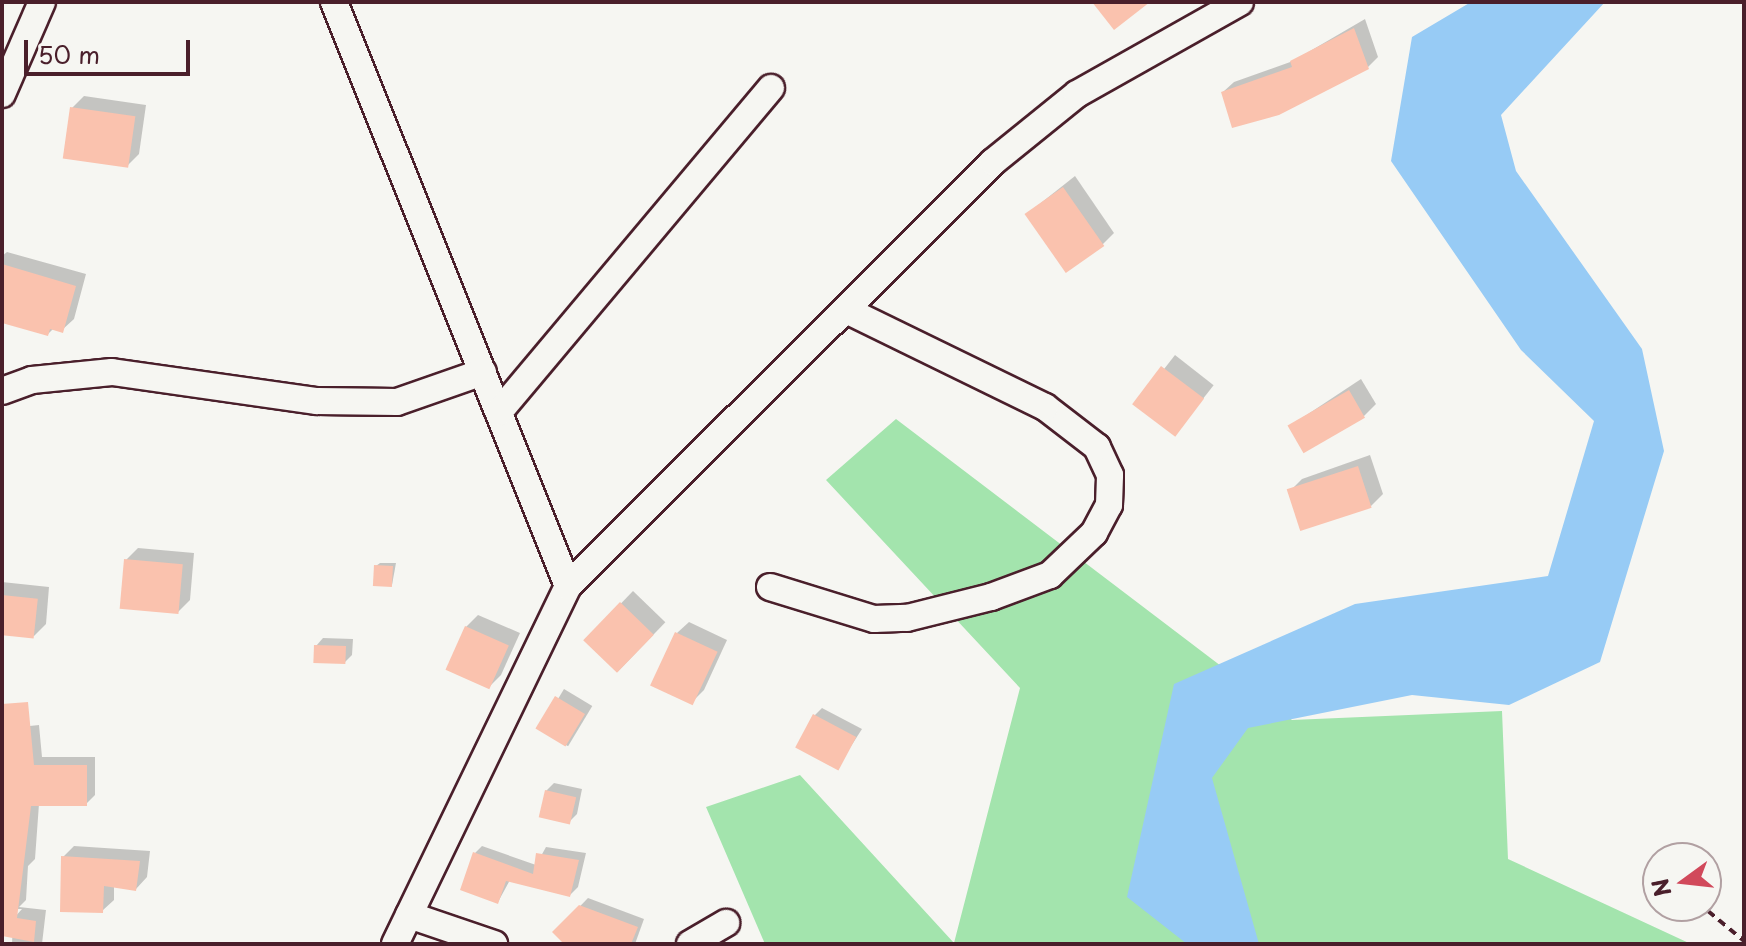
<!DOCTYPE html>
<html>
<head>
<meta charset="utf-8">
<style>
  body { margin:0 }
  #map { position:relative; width:1746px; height:946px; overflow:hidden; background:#f6f6f2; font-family:"Playpen Sans",sans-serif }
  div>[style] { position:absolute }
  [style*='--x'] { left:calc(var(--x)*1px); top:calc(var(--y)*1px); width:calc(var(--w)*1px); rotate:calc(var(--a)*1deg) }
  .green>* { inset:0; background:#a3e4ad }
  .water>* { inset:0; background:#97cbf5 }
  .shadow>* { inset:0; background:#0003; transform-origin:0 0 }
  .building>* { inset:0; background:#fac2ae; transform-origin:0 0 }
  .path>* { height:4px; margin-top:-2px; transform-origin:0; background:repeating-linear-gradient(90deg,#4a1f2b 0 8px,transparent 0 14px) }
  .roads { filter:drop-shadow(2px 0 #4a1f2b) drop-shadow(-2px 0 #4a1f2b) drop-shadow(0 2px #4a1f2b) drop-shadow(0 -2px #4a1f2b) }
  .minor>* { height:26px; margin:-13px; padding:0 13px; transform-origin:13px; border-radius:13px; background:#f6f6f2 }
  span { translate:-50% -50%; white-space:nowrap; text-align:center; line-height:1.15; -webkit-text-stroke:8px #f6f6f2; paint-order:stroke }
  .frame { position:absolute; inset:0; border:4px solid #4a1f2b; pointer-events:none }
  .north { position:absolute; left:1642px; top:842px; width:80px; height:80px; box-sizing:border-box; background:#f6f6f2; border:2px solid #b1a0a2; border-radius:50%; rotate:255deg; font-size:22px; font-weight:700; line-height:32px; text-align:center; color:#4a1f2b }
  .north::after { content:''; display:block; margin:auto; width:28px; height:36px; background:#d1495b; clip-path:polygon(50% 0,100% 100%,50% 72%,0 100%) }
  .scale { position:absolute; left:24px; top:40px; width:166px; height:36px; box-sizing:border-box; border:4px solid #4a1f2b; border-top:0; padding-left:10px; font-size:24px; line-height:28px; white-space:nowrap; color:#4a1f2b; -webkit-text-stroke:6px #f6f6f2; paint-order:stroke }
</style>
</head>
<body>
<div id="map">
  <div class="green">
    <div style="clip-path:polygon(896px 419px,1292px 720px,1502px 711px,1508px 859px,1691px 944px,765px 944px,706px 807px,800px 775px,954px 943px,1020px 688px,826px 480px)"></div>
  </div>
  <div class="water">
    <div style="clip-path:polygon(1471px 2px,1605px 2px,1501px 115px,1516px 171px,1642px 349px,1664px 451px,1600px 662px,1509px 705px,1412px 695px,1248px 728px,1212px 778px,1259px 944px,1187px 944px,1127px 897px,1174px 684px,1355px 604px,1548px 576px,1594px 421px,1521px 350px,1391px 161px,1412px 37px)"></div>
  </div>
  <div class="shadow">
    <div style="clip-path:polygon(1365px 19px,1378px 57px,1368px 67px,1223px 92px,1234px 82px,1293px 61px)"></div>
    <div style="clip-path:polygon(84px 96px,146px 105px,139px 154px,127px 166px,72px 108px)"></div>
    <div style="clip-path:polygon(1075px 176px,1114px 233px,1102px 245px,1027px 214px)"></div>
    <div style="clip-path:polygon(7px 252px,86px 274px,74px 319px,62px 330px,54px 328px,48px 334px,2px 321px,2px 256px)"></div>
    <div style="left:1175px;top:355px;width:49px;height:63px;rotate:38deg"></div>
    <div style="clip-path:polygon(1361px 379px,1376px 404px,1364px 416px,1290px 426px)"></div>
    <div style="clip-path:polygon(1370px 455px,1383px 494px,1371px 506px,1290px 491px,1302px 479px)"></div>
    <div style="clip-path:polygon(138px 548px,194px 553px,190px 600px,178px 612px,126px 560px)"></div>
    <div style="clip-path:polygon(380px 563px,396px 563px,392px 585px,376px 566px)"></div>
    <div style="clip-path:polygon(2px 582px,49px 587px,46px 624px,34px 636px,2px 633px)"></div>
    <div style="left:633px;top:591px;width:45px;height:68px;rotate:44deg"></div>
    <div style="clip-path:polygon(478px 615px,520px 633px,501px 675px,489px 687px,466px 627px)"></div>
    <div style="clip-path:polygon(689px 622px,727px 640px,704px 690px,692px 702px,677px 633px)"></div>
    <div style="clip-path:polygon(323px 638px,353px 639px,352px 655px,345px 662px,316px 646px)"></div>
    <div style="left:564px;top:689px;width:33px;height:47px;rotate:31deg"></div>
    <div style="clip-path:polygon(822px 708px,862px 729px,837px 768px,814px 716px)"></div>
    <div style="clip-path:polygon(39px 725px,42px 757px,95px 757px,95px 795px,86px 804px,39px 804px,35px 859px,28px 866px,26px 900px,19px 907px,46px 910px,42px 944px,12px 944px,13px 919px,22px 909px,2px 909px,2px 760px,11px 728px)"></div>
    <div style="clip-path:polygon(554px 783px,582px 789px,577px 814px,569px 822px,546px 791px)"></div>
    <div style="clip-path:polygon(74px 846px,150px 851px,147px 877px,136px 889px,114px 886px,114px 900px,102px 911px,63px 857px)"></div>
    <div style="clip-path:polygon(482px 846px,536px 865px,546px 847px,586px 853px,578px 887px,570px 895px,510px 880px,498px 902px,475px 853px)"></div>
    <div style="clip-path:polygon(588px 898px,644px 919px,635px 944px,567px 944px,555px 932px)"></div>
  </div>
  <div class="building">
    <div style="clip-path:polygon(1092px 2px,1150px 2px,1114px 30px)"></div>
    <div style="clip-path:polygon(1354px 28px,1369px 69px,1279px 115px,1232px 128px,1221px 92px,1292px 67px,1290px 61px)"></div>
    <div style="left:70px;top:107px;width:66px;height:52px;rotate:8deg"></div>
    <div style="left:1063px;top:187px;width:72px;height:47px;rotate:55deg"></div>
    <div style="clip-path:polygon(2px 264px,76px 286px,63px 333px,50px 329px,48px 336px,2px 323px)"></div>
    <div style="left:1161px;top:366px;width:54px;height:48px;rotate:37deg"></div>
    <div style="left:1349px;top:390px;width:32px;height:71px;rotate:60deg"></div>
    <div style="left:1358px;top:466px;width:44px;height:75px;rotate:72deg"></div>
    <div style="left:124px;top:559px;width:59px;height:50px;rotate:5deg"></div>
    <div style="left:374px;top:565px;width:19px;height:21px;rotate:3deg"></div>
    <div style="left:2px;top:595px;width:36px;height:40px;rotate:6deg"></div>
    <div style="left:620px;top:602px;width:47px;height:53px;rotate:44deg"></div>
    <div style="left:465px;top:626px;width:48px;height:48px;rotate:24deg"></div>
    <div style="left:675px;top:632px;width:47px;height:59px;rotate:25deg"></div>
    <div style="left:314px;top:645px;width:32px;height:18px;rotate:2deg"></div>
    <div style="left:555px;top:696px;width:35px;height:38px;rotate:31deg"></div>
    <div style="clip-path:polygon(28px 702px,34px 765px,87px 765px,87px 806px,31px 806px,17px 918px,36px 921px,34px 942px,2px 936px,2px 704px)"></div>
    <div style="left:813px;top:714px;width:49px;height:38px;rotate:28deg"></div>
    <div style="left:545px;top:790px;width:32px;height:28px;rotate:13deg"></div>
    <div style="clip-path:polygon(473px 852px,533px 874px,536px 853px,579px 860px,570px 897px,506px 881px,498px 904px,460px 890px)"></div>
    <div style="clip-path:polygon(61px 856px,140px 861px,136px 891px,104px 886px,103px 913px,60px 912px)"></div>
    <div style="clip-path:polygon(579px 905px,638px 927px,631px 944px,564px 944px,552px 932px)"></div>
  </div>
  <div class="path">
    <div style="--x:1708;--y:911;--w:47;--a:39.8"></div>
  </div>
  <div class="roads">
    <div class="minor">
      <div style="--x:334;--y:2;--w:629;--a:68.16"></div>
      <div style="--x:2;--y:94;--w:100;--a:-66.5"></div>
      <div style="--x:2;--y:391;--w:32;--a:-20"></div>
      <div style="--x:32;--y:380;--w:80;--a:-5.7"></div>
      <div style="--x:112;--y:372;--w:207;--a:8.1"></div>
      <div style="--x:317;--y:401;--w:80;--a:0.7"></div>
      <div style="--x:397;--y:402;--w:91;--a:-19.2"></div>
      <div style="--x:499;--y:412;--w:423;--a:-50"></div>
      <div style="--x:770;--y:587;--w:109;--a:17.1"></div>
      <div style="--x:874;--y:619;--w:33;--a:-2"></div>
      <div style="--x:907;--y:618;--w:87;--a:-14"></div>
      <div style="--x:991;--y:597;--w:63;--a:-20.4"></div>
      <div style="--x:1050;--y:575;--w:61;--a:-43.7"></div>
      <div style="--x:1094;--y:533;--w:32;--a:-62"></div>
      <div style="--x:1109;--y:505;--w:30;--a:-88"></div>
      <div style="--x:1110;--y:475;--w:31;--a:-115"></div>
      <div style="--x:1097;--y:447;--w:66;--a:-142.4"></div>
      <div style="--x:1045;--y:407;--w:221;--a:-154"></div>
      <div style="--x:409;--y:915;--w:90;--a:18.8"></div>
      <div style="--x:395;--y:944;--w:398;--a:-64.2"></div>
      <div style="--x:568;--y:586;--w:600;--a:-44.93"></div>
      <div style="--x:993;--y:162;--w:108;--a:-39"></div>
      <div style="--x:1077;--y:94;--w:187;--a:-29.4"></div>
      <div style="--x:690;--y:944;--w:42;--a:-30.3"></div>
    </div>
  </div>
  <div class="frame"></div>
  <div class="north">N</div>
  <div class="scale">50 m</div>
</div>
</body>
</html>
